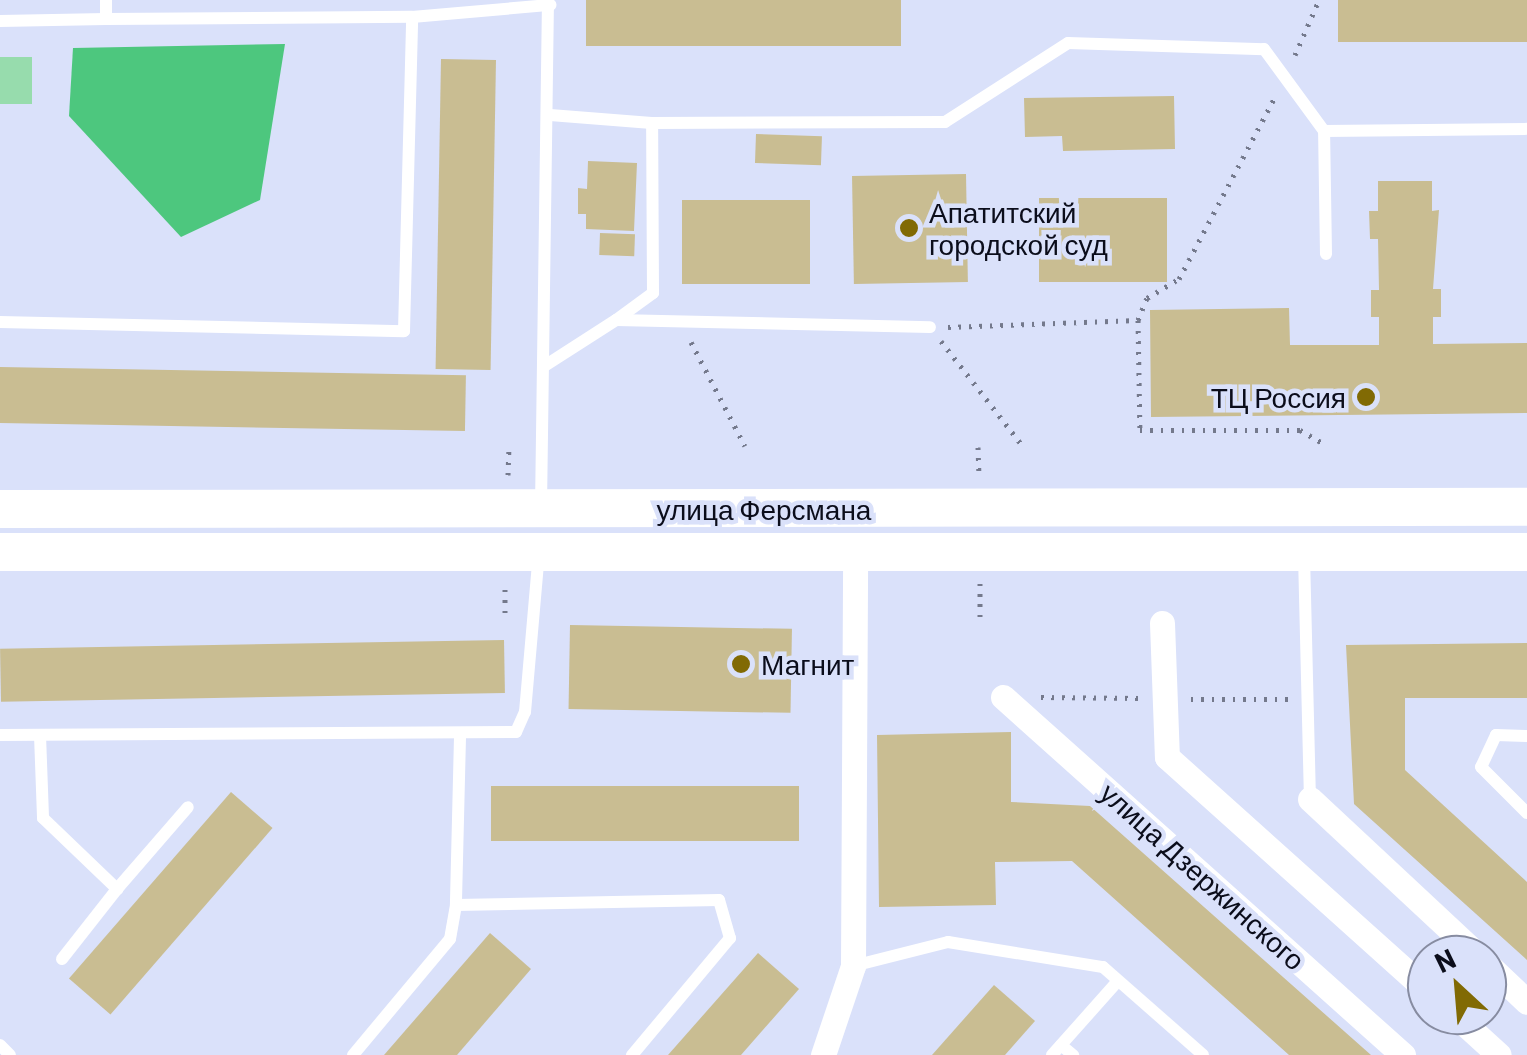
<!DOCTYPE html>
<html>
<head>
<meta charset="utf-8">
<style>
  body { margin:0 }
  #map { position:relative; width:1527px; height:1055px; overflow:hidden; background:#dae1fa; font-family:Barlow,sans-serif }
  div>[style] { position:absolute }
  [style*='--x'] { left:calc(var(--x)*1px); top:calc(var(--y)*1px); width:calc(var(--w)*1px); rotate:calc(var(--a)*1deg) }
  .green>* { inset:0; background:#97dcad; transform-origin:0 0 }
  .forest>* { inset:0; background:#4dc77e }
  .building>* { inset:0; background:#c9bd92; transform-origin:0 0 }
  .path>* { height:5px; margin-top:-2.5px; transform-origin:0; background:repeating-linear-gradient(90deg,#74798c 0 2.5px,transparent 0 10.5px) }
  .lane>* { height:12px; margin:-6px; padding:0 6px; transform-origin:6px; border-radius:6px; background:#fff }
  .street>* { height:25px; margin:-12.5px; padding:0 12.5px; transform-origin:12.5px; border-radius:12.5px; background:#fff }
  .secondary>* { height:38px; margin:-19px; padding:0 19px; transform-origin:19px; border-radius:19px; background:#fff }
  .dots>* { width:28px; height:28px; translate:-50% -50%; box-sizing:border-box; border:5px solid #dae1fa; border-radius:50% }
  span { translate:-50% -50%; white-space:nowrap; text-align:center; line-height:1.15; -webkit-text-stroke:9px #dae1fa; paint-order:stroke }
  .poi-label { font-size:28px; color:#0b0d1b }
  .left { translate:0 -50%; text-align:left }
  .right { translate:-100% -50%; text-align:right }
  .street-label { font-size:28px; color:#0b0d1b }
  .north { position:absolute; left:1407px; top:935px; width:100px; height:100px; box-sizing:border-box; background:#dae1fa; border:2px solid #878ca1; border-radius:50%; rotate:334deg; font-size:28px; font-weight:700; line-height:40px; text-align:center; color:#0b0d1b }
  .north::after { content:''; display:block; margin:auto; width:35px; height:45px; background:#816a04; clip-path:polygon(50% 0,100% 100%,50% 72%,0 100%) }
</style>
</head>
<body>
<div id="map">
  <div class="green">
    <div style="left:0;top:57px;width:32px;height:47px"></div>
  </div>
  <div class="forest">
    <div style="clip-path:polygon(285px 44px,260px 200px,181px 237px,69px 116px,73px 48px)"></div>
  </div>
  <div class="building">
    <div style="left:586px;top:0;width:315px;height:46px"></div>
    <div style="left:1338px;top:0;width:189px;height:42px"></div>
    <div style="left:441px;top:59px;width:55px;height:310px;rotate:1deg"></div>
    <div style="clip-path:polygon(1174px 96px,1175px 149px,1063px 151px,1062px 136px,1025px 137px,1024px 98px)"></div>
    <div style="left:756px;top:134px;width:66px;height:29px;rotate:2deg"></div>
    <div style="clip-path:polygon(588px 161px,637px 163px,634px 231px,586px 229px,586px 214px,578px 214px,578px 188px,587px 189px)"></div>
    <div style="left:966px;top:174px;width:108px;height:114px;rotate:89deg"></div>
    <div style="clip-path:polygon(1378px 181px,1432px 181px,1432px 211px,1439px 210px,1433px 289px,1441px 289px,1441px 317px,1433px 317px,1433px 344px,1527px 343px,1527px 413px,1151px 417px,1150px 310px,1289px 308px,1290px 345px,1379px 345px,1379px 317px,1371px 317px,1371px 290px,1379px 290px,1378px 239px,1370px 239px,1369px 211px,1378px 211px)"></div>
    <div style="left:1039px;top:198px;width:128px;height:84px"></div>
    <div style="left:682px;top:200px;width:128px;height:84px"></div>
    <div style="left:600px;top:233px;width:35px;height:22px;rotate:2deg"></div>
    <div style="left:0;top:367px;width:466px;height:56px;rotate:1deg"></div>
    <div style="left:570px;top:625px;width:222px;height:84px;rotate:1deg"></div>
    <div style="left:504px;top:640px;width:53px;height:504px;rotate:89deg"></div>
    <div style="clip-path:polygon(1527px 643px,1527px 698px,1405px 698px,1405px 770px,1527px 882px,1527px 960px,1354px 804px,1346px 645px)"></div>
    <div style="clip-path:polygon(1011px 732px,1011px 802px,1090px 806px,1371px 1055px,1289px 1055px,1072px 861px,995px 862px,996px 905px,879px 907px,877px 735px)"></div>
    <div style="left:799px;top:786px;width:55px;height:308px;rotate:90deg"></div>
    <div style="left:231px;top:792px;width:55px;height:247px;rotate:41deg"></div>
    <div style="clip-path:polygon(490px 933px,531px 969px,457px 1055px,384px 1055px)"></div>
    <div style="clip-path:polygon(758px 953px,799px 989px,741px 1055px,668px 1055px)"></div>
    <div style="clip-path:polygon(994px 985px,1035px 1021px,1005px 1055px,932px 1055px)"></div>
  </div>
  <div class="path">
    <div style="--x:1295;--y:55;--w:60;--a:-66.4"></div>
    <div style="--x:1138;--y:320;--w:24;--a:-68"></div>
    <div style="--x:1147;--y:298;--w:37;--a:-31"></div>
    <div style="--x:1179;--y:279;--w:206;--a:-62.2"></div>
    <div style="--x:948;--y:327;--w:190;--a:-2.1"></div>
    <div style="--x:1138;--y:320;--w:110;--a:89"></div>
    <div style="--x:1140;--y:430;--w:160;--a:0"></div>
    <div style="--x:1300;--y:430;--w:30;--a:30"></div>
    <div style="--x:941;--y:341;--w:132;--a:52.1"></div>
    <div style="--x:691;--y:342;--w:117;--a:62.6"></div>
    <div style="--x:978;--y:447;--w:24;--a:88"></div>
    <div style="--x:508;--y:475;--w:28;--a:-88"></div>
    <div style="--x:980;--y:583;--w:36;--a:90"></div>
    <div style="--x:505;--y:613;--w:27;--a:-90"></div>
    <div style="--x:1041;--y:697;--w:99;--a:0.6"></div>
    <div style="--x:1191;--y:699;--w:99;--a:0"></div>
  </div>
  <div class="lane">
    <div style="--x:106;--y:0;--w:19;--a:90"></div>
    <div style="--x:106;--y:19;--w:306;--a:-0.4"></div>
    <div style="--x:412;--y:17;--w:139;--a:-5"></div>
    <div style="--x:0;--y:21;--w:106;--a:-1.1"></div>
    <div style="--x:550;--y:115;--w:102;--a:4.5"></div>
    <div style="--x:652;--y:123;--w:293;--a:-0.2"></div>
    <div style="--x:945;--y:122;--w:146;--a:-32.7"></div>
    <div style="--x:1068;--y:43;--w:196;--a:1.8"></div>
    <div style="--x:1264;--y:49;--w:102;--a:53.8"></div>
    <div style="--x:1326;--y:254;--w:123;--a:-90.9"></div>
    <div style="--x:1324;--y:131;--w:203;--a:-0.6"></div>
    <div style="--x:616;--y:320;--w:46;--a:-36.1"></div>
    <div style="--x:653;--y:293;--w:170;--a:-90.3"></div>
    <div style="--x:0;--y:322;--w:404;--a:1.3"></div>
    <div style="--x:404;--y:331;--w:314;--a:-88.5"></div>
    <div style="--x:546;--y:365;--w:83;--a:-32.7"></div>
    <div style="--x:616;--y:320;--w:314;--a:1.3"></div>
    <div style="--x:541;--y:507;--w:507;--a:-89.21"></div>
    <div style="--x:1304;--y:555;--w:244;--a:88.6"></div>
    <div style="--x:0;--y:735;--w:516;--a:-0.33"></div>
    <div style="--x:516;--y:732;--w:22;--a:-66"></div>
    <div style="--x:525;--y:712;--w:160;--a:-85"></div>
    <div style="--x:40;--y:735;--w:83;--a:87.9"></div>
    <div style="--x:43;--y:818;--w:103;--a:43.8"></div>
    <div style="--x:117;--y:889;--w:108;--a:-49.1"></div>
    <div style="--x:1527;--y:736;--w:31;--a:-178"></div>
    <div style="--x:1496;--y:735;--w:35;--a:115"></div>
    <div style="--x:1481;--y:767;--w:65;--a:45"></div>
    <div style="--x:460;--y:737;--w:168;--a:91.4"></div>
    <div style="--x:456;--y:905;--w:263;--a:-1.1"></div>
    <div style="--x:719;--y:900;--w:40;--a:74"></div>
    <div style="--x:730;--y:938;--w:153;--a:129.9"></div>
    <div style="--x:62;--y:959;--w:89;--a:-51.8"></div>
    <div style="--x:853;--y:966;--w:98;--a:-14.2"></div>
    <div style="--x:948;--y:942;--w:157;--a:9.2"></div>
    <div style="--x:1103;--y:967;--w:133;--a:41.3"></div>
    <div style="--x:0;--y:1045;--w:14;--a:45"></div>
    <div style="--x:1061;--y:1045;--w:16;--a:40"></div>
    <div style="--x:353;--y:1055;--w:151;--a:-50.1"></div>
    <div style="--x:450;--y:939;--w:35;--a:-80"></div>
    <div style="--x:1052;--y:1055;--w:99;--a:-48.3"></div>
  </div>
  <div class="street">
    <div style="--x:1162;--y:623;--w:134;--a:87.9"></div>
    <div style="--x:1167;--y:757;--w:349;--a:41.9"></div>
    <div style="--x:1003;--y:697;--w:537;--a:41.83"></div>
    <div style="--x:1310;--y:799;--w:229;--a:43"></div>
    <div style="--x:1487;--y:964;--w:55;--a:43.5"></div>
    <div style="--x:1455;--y:1015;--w:59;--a:42.3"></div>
    <div style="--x:823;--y:1055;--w:94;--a:-71.4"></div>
    <div style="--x:853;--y:966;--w:414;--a:-89.7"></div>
  </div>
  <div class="secondary">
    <div style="--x:0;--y:509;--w:1527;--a:-0.08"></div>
    <div style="--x:0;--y:552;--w:1527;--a:0"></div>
  </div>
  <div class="dots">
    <div style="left:909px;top:228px;background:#816a04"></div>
    <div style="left:1366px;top:397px;background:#816a04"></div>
    <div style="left:741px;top:664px;background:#816a04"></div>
  </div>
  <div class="poi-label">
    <span class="left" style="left:929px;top:228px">Апатитский<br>городской суд</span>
    <span class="right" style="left:1346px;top:397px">ТЦ Россия</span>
    <span class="left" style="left:761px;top:664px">Магнит</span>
  </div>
  <div class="street-label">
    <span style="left:764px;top:509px">улица Ферсмана</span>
    <span style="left:1203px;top:876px;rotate:42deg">улица Дзержинского</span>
  </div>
  <div class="north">N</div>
</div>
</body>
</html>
